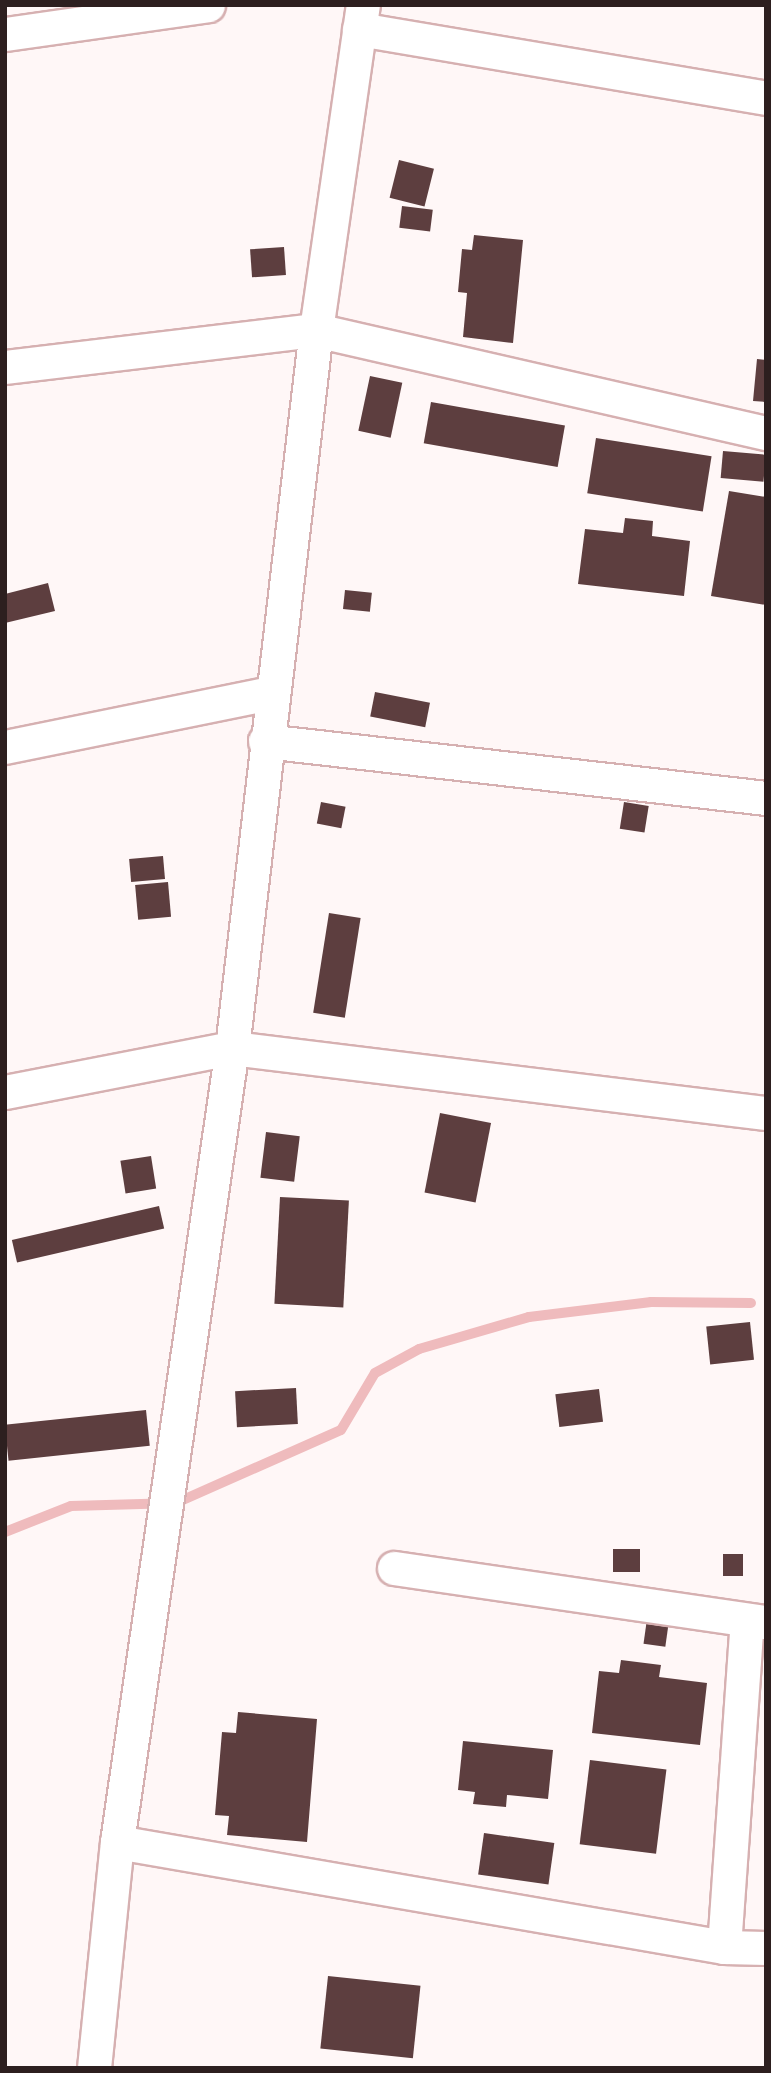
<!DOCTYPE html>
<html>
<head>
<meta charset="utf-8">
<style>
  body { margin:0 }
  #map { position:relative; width:771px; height:2073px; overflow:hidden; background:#fff7f7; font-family:"Zilla Slab",serif }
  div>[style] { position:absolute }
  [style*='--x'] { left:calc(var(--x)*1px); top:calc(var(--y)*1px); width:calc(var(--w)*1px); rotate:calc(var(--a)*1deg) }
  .stream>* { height:10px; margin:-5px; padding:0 5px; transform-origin:5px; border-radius:5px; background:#efbbbd }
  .building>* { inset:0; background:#5d3e3f; transform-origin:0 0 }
  .roads { filter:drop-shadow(2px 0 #d6b0b1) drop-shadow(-2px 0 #d6b0b1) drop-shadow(0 2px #d6b0b1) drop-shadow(0 -2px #d6b0b1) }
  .street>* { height:33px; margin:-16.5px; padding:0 16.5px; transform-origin:16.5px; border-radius:16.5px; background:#fff }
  span { translate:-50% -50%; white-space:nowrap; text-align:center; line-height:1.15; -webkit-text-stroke:7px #fff; paint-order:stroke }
  .frame { position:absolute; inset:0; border:7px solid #2d1f1f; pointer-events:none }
</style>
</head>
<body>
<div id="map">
  <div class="stream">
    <div style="--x:5;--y:1532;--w:71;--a:-21.5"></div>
    <div style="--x:71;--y:1506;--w:105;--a:-1.6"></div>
    <div style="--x:176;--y:1503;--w:180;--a:-23.9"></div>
    <div style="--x:341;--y:1430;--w:66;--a:-59.2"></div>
    <div style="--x:375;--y:1373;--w:50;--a:-28.6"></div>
    <div style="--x:419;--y:1349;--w:115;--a:-16.2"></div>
    <div style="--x:529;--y:1317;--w:123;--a:-7"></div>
    <div style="--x:651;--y:1302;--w:100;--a:0.6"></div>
  </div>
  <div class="building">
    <div style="left:399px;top:160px;width:36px;height:39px;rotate:14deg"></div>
    <div style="left:402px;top:206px;width:31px;height:22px;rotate:7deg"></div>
    <div style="clip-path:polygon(474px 235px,523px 240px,513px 343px,463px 337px,467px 293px,458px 292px,462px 249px,472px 250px)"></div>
    <div style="left:284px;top:247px;width:28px;height:34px;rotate:86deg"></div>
    <div style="clip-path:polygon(757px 359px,766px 360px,766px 402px,753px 401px)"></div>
    <div style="left:370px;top:376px;width:33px;height:56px;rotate:12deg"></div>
    <div style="left:431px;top:402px;width:136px;height:42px;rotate:10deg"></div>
    <div style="left:596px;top:438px;width:117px;height:56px;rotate:9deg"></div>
    <div style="left:723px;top:451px;width:43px;height:27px;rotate:5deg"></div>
    <div style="clip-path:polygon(729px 491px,766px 497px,766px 605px,711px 596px)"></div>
    <div style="clip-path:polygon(625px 518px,653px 521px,652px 536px,690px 541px,684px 596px,578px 584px,585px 529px,623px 533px)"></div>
    <div style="clip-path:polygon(48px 583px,55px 611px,5px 623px,5px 594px)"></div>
    <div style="left:345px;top:590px;width:27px;height:19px;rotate:6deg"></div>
    <div style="left:375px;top:692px;width:56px;height:25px;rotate:11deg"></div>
    <div style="left:321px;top:802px;width:25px;height:22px;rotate:11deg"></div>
    <div style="left:624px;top:802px;width:25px;height:27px;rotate:9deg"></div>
    <div style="left:163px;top:856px;width:23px;height:34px;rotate:85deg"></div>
    <div style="left:168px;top:882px;width:35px;height:33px;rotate:85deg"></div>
    <div style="left:329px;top:913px;width:32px;height:101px;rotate:9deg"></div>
    <div style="left:440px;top:1113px;width:52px;height:81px;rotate:11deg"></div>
    <div style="left:266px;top:1132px;width:34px;height:46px;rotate:7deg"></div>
    <div style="left:151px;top:1156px;width:33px;height:31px;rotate:81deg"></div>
    <div style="left:280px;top:1197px;width:69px;height:107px;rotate:3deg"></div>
    <div style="left:159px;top:1206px;width:23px;height:151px;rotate:77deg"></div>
    <div style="left:750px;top:1322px;width:38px;height:44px;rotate:84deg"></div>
    <div style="left:296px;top:1388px;width:36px;height:61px;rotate:87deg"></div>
    <div style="left:599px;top:1389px;width:33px;height:44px;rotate:83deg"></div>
    <div style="left:146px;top:1410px;width:36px;height:142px;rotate:84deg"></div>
    <div style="left:640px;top:1549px;width:23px;height:27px;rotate:90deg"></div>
    <div style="left:723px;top:1554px;width:20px;height:22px"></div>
    <div style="left:647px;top:1619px;width:22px;height:25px;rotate:8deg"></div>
    <div style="clip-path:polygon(621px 1660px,661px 1665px,659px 1677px,707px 1683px,700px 1745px,592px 1733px,599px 1671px,619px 1673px)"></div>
    <div style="clip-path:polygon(238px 1712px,317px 1719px,307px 1842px,227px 1835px,229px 1816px,215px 1815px,222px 1732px,236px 1733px)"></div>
    <div style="clip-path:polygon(463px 1741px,553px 1750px,548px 1799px,507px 1795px,506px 1807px,473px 1804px,475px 1792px,458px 1790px)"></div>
    <div style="left:590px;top:1760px;width:77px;height:85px;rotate:7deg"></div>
    <div style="left:484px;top:1833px;width:71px;height:42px;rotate:8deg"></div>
    <div style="left:328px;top:1976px;width:93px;height:73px;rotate:6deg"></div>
  </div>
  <div class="roads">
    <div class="street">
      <div style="--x:359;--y:29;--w:413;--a:9.6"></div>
      <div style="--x:5;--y:34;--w:205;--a:-8.1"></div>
      <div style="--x:5;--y:367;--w:313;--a:-6.8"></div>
      <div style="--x:316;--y:330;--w:462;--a:12.9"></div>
      <div style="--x:265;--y:741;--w:504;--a:6.49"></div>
      <div style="--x:5;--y:747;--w:271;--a:-11.5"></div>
      <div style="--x:5;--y:1092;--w:231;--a:-11"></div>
      <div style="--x:232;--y:1048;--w:538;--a:6.94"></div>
      <div style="--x:394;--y:1568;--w:376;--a:8.3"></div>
      <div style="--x:117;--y:1842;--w:616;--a:9.81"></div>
      <div style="--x:724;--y:1947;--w:42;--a:1.4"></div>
      <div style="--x:724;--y:1947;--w:326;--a:-86"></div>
      <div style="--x:94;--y:2068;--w:227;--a:-84.2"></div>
      <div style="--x:117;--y:1842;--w:802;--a:-81.76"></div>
      <div style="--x:232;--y:1048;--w:723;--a:-83.33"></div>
      <div style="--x:316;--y:330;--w:328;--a:-81.8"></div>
    </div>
  </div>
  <div class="frame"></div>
</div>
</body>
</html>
